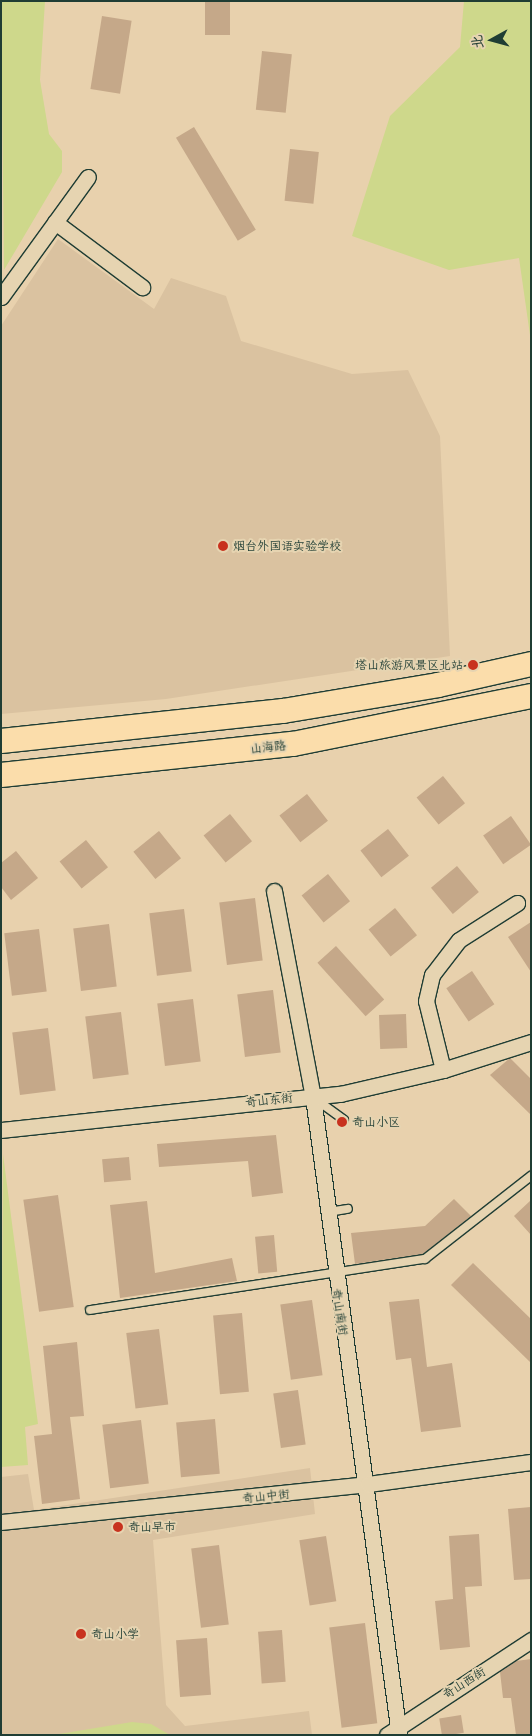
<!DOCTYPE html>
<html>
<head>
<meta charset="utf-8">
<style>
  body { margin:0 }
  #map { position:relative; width:532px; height:1736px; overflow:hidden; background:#e8d1ad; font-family:Delius,"LXGW WenKai TC",sans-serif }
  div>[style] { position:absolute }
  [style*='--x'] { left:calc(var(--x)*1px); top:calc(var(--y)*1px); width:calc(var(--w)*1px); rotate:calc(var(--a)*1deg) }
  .built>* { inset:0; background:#dac2a0 }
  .green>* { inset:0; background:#ced88b }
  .building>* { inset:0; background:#c5a889; transform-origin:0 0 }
  .roads { filter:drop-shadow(1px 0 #1f3d34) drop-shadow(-1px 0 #1f3d34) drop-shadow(0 1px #1f3d34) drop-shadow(0 -1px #1f3d34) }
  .service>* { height:8px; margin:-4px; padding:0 4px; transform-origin:4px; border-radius:4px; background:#e6d4b1 }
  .minor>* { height:15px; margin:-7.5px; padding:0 7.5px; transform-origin:7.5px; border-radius:7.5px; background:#e6d4b1 }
  .primary>* { height:24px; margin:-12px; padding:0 12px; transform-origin:12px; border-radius:12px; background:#fbddab }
  .dots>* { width:14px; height:14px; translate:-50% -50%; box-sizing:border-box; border:2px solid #e6d4b1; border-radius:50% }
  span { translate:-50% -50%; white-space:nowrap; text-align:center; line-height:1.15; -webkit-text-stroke:4px #e6d4b1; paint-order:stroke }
  .poi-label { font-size:12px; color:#1f3d34 }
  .left { translate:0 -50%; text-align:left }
  .right { translate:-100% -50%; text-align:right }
  .street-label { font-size:12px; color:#1f3d34 }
  .frame { position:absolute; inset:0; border:2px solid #1f3d34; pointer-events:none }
  .north { position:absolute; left:467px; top:15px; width:50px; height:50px; -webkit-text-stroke:4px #e6d4b1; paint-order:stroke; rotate:263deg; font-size:14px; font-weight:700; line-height:20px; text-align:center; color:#1f3d34 }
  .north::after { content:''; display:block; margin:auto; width:18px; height:22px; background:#1f3d34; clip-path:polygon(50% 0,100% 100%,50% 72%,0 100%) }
</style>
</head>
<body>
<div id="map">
  <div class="built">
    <div style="clip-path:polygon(58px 239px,154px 309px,171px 278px,226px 296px,241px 341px,352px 374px,408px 370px,440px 436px,450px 656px,166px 699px,1px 714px,1px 326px)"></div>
    <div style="clip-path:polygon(310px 1468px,315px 1514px,153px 1540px,166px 1705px,185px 1726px,309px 1711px,312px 1735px,1px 1735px,1px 1477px,28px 1474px,34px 1510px)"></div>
  </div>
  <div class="green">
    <div style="clip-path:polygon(1px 1px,45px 1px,40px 80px,49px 134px,62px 151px,62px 172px,4px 270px)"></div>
    <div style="clip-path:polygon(464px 1px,531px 1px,531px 342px,519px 258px,449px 270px,352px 236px,390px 116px,460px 47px)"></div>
    <div style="clip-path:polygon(3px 1154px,38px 1424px,25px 1427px,28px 1465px,1px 1467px)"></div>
    <div style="clip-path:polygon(132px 1722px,151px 1724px,170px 1735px,53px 1735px)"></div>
  </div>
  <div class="building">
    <div style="left:205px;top:1px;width:25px;height:34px"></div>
    <div style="left:102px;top:16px;width:30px;height:74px;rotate:9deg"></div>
    <div style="left:262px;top:51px;width:30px;height:59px;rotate:6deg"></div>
    <div style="left:194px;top:127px;width:120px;height:21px;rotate:59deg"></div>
    <div style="left:290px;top:149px;width:29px;height:52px;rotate:6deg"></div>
    <div style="left:443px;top:776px;width:35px;height:34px;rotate:51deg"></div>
    <div style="left:307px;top:794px;width:34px;height:35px;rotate:52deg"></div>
    <div style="left:230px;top:814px;width:35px;height:34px;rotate:51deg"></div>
    <div style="left:511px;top:816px;width:35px;height:34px;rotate:55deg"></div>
    <div style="left:388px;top:829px;width:34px;height:35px;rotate:52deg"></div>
    <div style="left:159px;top:831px;width:35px;height:33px;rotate:51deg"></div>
    <div style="left:86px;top:840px;width:35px;height:34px;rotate:51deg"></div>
    <div style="clip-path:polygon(16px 851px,38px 878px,11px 900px,1px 887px,1px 863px)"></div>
    <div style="left:457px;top:866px;width:34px;height:34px;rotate:50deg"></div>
    <div style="left:328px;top:874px;width:35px;height:34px;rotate:51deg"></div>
    <div style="left:255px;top:898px;width:63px;height:36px;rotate:83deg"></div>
    <div style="left:395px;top:908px;width:35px;height:34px;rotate:51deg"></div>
    <div style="left:184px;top:909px;width:63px;height:35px;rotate:83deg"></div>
    <div style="clip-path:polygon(531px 922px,531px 972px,508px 937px)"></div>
    <div style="left:109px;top:924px;width:63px;height:36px;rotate:83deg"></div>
    <div style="left:39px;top:929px;width:63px;height:35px;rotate:83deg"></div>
    <div style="left:336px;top:946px;width:72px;height:25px;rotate:48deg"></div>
    <div style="left:472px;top:971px;width:40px;height:31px;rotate:56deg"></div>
    <div style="left:273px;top:990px;width:63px;height:36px;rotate:83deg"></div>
    <div style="left:193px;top:999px;width:63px;height:36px;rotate:83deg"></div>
    <div style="left:121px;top:1012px;width:63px;height:36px;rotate:83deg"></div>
    <div style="left:406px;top:1014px;width:34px;height:27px;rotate:88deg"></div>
    <div style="left:48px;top:1028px;width:63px;height:36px;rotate:83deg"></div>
    <div style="clip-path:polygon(510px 1058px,531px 1079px,531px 1115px,490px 1075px)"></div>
    <div style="clip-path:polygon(276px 1135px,283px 1193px,252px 1197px,248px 1161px,159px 1167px,157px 1144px)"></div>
    <div style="left:129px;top:1157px;width:23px;height:27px;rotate:85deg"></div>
    <div style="left:58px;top:1195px;width:113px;height:35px;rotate:82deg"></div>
    <div style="clip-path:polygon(454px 1199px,471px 1216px,423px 1254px,355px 1264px,351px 1233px,425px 1226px)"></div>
    <div style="clip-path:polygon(531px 1200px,531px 1235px,514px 1216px)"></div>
    <div style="clip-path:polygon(147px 1201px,155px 1273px,232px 1258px,237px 1281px,120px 1298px,110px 1205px)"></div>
    <div style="left:274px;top:1235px;width:37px;height:19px;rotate:85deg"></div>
    <div style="clip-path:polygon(473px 1263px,531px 1319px,531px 1363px,451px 1285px)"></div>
    <div style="clip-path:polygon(419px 1299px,427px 1367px,452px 1363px,461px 1427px,421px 1432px,411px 1358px,396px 1360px,389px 1302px)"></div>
    <div style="left:312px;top:1300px;width:76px;height:32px;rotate:82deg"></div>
    <div style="left:242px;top:1313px;width:79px;height:29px;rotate:85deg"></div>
    <div style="left:159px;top:1329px;width:76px;height:33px;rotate:83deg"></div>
    <div style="clip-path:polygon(77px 1342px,84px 1416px,70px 1417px,80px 1499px,42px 1504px,34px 1436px,52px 1434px,43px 1346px)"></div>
    <div style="left:298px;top:1390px;width:55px;height:25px;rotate:82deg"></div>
    <div style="left:215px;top:1419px;width:55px;height:39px;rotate:85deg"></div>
    <div style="left:141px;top:1420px;width:64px;height:39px;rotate:83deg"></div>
    <div style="clip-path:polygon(531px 1507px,531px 1579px,514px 1580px,508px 1509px)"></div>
    <div style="clip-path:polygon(479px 1534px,482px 1586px,465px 1587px,470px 1647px,440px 1650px,435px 1601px,453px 1599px,449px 1536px)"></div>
    <div style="left:326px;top:1536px;width:66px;height:27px;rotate:81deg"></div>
    <div style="left:219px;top:1545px;width:80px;height:28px;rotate:83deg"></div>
    <div style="left:365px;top:1623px;width:101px;height:36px;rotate:83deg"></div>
    <div style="left:282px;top:1630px;width:52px;height:24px;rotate:86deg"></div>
    <div style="left:207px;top:1638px;width:57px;height:31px;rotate:86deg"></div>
    <div style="clip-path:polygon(531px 1659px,531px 1735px,516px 1735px,511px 1698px,503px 1698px,500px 1672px,516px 1661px)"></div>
    <div style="left:461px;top:1715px;width:18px;height:22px;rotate:81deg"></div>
  </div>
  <div class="roads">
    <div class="service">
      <div style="--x:314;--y:1098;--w:37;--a:36"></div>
      <div style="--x:328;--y:1212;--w:20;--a:-9"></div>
      <div style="--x:90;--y:1310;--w:339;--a:-8.7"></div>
      <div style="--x:425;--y:1259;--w:135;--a:-38.1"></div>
    </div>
    <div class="minor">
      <div style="--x:55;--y:222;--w:109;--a:36.8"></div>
      <div style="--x:1;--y:297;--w:148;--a:-54.1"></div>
      <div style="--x:274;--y:891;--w:210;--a:79.3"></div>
      <div style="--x:313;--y:1097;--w:644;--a:82.32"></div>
      <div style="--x:443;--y:1070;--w:71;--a:-103.8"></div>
      <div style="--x:426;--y:1001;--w:27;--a:-77"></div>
      <div style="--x:432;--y:975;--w:44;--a:-52.4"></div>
      <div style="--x:459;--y:940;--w:69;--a:-32.5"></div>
      <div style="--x:1;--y:1130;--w:341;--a:-6.1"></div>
      <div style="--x:340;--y:1094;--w:106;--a:-13.1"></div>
      <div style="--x:443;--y:1070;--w:92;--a:-17.7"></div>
      <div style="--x:1;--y:1522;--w:369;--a:-5.9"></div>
      <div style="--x:368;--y:1484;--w:164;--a:-7.7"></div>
      <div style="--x:387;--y:1735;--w:173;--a:-33.4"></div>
    </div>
    <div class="primary">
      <div style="--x:1;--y:741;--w:284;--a:-6.1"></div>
      <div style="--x:283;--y:711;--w:157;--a:-9.5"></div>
      <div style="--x:438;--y:685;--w:95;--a:-12.7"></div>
      <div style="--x:1;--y:775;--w:294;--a:-6.1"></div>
      <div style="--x:293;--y:744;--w:243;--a:-11.4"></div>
    </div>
  </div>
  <div class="dots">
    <div style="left:223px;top:546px;background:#c8321e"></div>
    <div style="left:473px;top:665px;background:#c8321e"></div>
    <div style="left:342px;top:1122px;background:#c8321e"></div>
    <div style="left:118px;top:1527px;background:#c8321e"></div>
    <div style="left:81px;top:1634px;background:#c8321e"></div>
  </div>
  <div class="poi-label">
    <span class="left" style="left:233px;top:546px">烟台外国语实验学校</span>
    <span class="right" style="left:463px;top:665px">塔山旅游风景区北站</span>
    <span class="left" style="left:352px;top:1122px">奇山小区</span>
    <span class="left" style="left:128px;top:1527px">奇山早市</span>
    <span class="left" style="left:91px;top:1634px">奇山小学</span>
  </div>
  <div class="street-label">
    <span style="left:268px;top:747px;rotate:-6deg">山海路</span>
    <span style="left:269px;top:1100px;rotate:-6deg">奇山东街</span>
    <span style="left:340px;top:1312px;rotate:81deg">奇山南街</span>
    <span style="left:266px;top:1496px;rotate:-6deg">奇山中街</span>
    <span style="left:464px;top:1683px;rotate:-32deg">奇山西街</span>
  </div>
  <div class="frame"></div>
  <div class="north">北</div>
</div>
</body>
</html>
